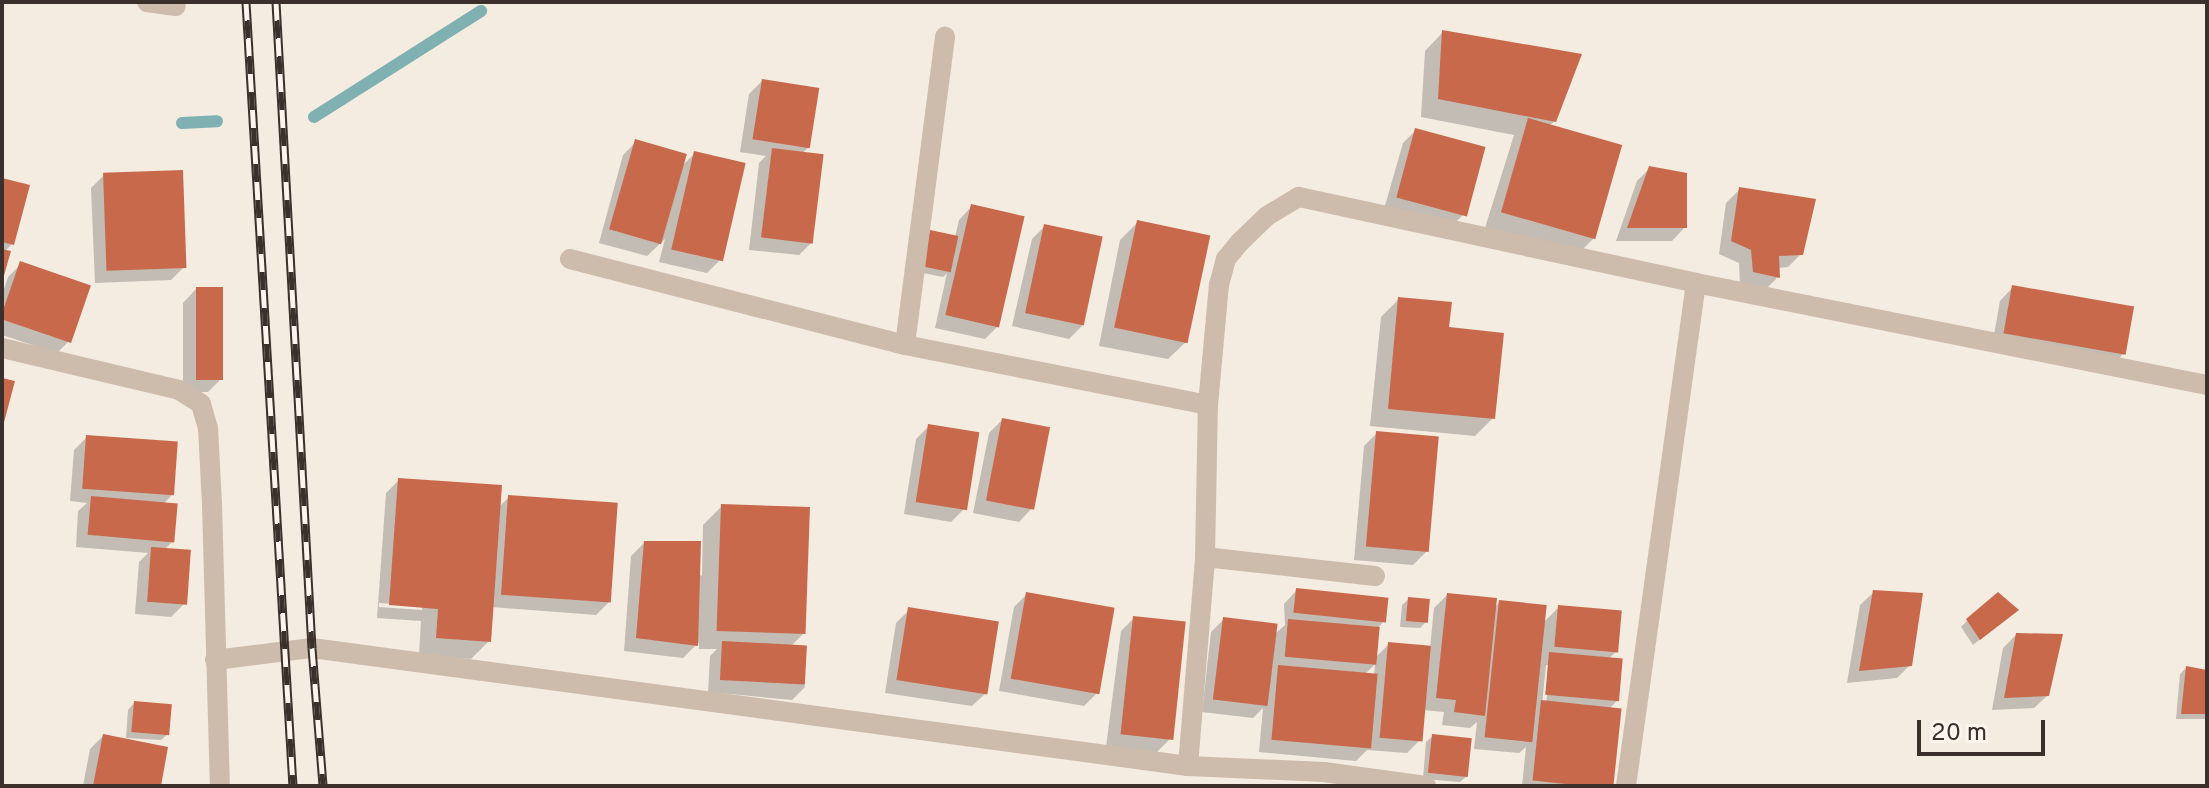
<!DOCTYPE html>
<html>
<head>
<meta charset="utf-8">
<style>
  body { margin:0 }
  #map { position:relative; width:2209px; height:788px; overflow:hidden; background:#f4ebe1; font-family:Overpass,sans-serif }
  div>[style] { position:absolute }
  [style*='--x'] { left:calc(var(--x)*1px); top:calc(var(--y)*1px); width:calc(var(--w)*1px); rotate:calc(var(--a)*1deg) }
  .shadow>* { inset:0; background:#0003 }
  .stream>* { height:12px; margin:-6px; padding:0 6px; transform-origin:6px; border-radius:6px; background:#7fb0b2 }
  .building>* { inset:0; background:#c8694b; transform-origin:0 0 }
  .minor>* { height:20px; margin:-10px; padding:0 10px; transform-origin:10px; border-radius:10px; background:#cdbbac }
  .rail>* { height:9px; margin-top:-4.5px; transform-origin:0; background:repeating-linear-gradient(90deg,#fbf5ee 0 18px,#3b302b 0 36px); box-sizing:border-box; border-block:2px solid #3b302b }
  span { translate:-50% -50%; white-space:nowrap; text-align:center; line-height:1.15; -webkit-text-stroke:6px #fbf5ee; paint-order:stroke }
  .frame { position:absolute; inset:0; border:4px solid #3b302b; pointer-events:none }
  .scale { position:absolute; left:1917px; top:720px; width:128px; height:36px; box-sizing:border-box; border:4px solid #3b302b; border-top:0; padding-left:10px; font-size:24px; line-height:28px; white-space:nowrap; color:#3b302b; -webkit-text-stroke:6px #fbf5ee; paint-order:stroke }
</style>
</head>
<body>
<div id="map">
  <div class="shadow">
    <div style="clip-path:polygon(1443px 32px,1555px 121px,1549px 126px,1594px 238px,1576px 256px,1484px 231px,1514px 135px,1421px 117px,1425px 51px)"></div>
    <div style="clip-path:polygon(762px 81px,808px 148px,802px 153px,812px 242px,799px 255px,749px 250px,759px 163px,766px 156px,740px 152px,749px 94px)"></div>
    <div style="clip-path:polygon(1416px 130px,1463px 215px,1450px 228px,1384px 209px,1403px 143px)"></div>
    <div style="clip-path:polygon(636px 142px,682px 166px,695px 153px,720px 260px,707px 273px,659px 262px,665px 239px,647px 256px,599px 243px,623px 155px)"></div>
    <div style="clip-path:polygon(1650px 168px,1685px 227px,1672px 241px,1616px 241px,1637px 181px)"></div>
    <div style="clip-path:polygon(104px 175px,184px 267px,171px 280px,95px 283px,91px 188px)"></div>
    <div style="clip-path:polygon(2px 180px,12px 244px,5px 251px,2px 275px)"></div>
    <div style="clip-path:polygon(1739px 190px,1801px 254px,1788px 267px,1777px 268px,1778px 277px,1765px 290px,1740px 285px,1739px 263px,1719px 254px,1726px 203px)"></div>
    <div style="clip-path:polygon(972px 206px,998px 326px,985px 339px,935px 328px,947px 273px,943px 277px,918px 272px,955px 237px,959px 220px)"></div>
    <div style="clip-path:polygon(1138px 222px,1187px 341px,1168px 359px,1099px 346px,1120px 240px)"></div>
    <div style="clip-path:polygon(1045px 226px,1082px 326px,1069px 339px,1012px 326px,1032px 239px)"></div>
    <div style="clip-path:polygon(21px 264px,70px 340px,57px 353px,2px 335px,2px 295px,8px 277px)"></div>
    <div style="clip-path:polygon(2013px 287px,2124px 353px,2111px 367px,1992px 346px,2000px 301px)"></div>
    <div style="clip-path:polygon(196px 289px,221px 379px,208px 392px,183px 392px,183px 303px)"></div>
    <div style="clip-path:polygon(1399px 299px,1493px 418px,1475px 436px,1370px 426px,1381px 317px)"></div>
    <div style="clip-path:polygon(1002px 420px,1032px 508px,1019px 522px,973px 513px,989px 433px)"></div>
    <div style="clip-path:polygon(929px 426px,964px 509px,951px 522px,904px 514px,916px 439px)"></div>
    <div style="clip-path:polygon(1377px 433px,1426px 552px,1413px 565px,1354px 560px,1364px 446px)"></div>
    <div style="clip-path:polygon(87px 437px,172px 495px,163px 504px,173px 541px,164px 550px,184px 604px,171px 617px,135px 614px,139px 562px,148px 553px,76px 547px,78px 511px,87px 503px,70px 501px,74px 450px)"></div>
    <div style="clip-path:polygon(evenodd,399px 480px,499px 507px,509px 497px,609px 602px,596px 615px,491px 607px,489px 641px,471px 659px,419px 655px,421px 621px,377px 618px,386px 493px,399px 480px,379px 603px,422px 606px,422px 610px,379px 607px,379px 603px)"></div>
    <div style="clip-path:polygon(722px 506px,804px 633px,791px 646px,805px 687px,792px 700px,708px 692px,710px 656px,717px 649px,699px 649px,699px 642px,683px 658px,624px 651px,631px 556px,644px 543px,702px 576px,703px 525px)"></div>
    <div style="clip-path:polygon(evenodd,1297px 590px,1384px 621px,1378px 628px,1375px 658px,1389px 644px,1430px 648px,1434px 608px,1447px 595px,1493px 609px,1500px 602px,1543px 623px,1559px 607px,1616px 652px,1608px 659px,1617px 701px,1609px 709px,1620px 710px,1612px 786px,1522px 786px,1526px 747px,1519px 753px,1474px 749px,1477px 722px,1470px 728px,1442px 725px,1444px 712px,1423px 710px,1420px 740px,1407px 753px,1367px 750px,1356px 761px,1259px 752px,1263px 708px,1253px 718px,1202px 712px,1211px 632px,1224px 619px,1274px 635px,1285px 625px,1284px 604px,1297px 590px,1375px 664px,1374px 676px,1364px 675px,1375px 664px,1297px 590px,1546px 665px,1550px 665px,1546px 705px,1542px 705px,1546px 665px)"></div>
    <div style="clip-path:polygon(1874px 592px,1910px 665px,1897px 678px,1847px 683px,1860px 605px)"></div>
    <div style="clip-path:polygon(1027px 594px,1097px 693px,1084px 706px,999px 691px,1014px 607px)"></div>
    <div style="clip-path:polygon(1409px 599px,1426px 622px,1420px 628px,1400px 627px,1402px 605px)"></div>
    <div style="clip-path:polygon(909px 610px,986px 693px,972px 706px,885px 693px,896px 623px)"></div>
    <div style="clip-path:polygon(2010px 616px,1973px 645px,1961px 627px,1968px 620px)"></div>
    <div style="clip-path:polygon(1134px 618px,1169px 740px,1156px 753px,1106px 747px,1121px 631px)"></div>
    <div style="clip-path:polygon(2016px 635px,2048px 695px,2034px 708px,1992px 710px,2003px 648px)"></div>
    <div style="clip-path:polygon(2186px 668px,2207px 672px,2207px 719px,2176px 719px,2180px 674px)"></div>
    <div style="clip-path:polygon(134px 703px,168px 734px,161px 740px,126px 738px,128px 710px)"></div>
    <div style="clip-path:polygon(103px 736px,159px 786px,83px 786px,90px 749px)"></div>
    <div style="clip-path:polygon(1433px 736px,1467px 776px,1460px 782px,1423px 779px,1426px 742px)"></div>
  </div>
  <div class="stream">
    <div style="--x:314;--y:117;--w:198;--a:-32.4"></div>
    <div style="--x:182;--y:123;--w:35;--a:-3"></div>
  </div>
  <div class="building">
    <div style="clip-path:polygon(1442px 30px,1582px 54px,1556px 122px,1438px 99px)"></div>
    <div style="left:762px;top:79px;width:58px;height:61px;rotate:9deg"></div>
    <div style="left:1528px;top:118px;width:98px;height:98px;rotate:16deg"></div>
    <div style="left:1415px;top:128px;width:73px;height:72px;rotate:15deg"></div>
    <div style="left:635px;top:139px;width:54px;height:94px;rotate:16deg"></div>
    <div style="left:772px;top:148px;width:52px;height:90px;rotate:7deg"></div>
    <div style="left:694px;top:151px;width:53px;height:101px;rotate:13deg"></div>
    <div style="clip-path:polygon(1649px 166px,1687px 173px,1687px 228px,1627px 228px)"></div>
    <div style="left:183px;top:170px;width:98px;height:80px;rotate:88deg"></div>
    <div style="clip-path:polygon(2px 178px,30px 185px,14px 245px,2px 242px)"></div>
    <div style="clip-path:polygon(1739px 187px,1816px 199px,1803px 255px,1779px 256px,1780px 278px,1753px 272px,1751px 250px,1731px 241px)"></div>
    <div style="left:971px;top:204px;width:55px;height:114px;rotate:13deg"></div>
    <div style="left:1137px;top:220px;width:75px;height:110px;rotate:12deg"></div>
    <div style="left:1044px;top:224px;width:60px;height:91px;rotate:12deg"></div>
    <div style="left:930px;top:230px;width:29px;height:37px;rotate:12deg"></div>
    <div style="clip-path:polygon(2px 249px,11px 251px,3px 279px,2px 279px)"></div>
    <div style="left:20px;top:261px;width:75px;height:61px;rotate:19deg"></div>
    <div style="left:2012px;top:285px;width:124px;height:49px;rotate:10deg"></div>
    <div style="left:196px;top:287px;width:27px;height:93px"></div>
    <div style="clip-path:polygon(1398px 297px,1452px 302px,1449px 327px,1504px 333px,1495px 419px,1388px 409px)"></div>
    <div style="clip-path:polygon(2px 378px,15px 381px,3px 426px,2px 426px)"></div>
    <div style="left:1002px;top:418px;width:49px;height:84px;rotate:11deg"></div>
    <div style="left:928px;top:424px;width:52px;height:79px;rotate:9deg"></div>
    <div style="left:1376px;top:431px;width:63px;height:116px;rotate:5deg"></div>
    <div style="left:86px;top:435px;width:92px;height:54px;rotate:4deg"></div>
    <div style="clip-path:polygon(398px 478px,502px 485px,491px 642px,436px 638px,438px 609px,389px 605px)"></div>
    <div style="left:508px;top:495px;width:110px;height:100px;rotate:4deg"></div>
    <div style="left:91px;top:496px;width:87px;height:39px;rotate:5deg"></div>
    <div style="left:721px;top:504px;width:89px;height:127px;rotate:2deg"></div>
    <div style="clip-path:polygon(644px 541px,701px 541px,698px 646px,636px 638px)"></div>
    <div style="left:151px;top:547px;width:40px;height:55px;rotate:4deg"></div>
    <div style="left:1296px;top:588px;width:93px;height:25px;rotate:6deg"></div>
    <div style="clip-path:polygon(1873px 590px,1923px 593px,1912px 666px,1859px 671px)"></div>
    <div style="left:1026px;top:592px;width:90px;height:88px;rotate:10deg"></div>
    <div style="clip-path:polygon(1998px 592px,2019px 610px,1980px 640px,1966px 619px)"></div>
    <div style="clip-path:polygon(1447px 593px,1497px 598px,1485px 716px,1454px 712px,1456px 700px,1436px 698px)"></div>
    <div style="left:1408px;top:597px;width:22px;height:24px;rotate:5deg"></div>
    <div style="left:1499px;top:600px;width:48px;height:138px;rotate:6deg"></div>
    <div style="left:1558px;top:605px;width:64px;height:42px;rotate:5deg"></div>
    <div style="left:908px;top:607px;width:92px;height:74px;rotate:9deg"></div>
    <div style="left:1133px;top:616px;width:53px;height:119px;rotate:6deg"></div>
    <div style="left:1223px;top:617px;width:55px;height:83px;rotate:7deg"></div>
    <div style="left:1288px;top:619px;width:92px;height:38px;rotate:5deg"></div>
    <div style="clip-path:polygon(2016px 633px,2063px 634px,2049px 696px,2004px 698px)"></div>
    <div style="left:722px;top:641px;width:85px;height:39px;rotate:3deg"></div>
    <div style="left:1388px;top:642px;width:43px;height:96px;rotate:5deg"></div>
    <div style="left:1549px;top:652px;width:74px;height:43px;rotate:5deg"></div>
    <div style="left:1278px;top:665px;width:100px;height:75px;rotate:5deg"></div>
    <div style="clip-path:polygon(2186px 666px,2207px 670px,2207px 714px,2181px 714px)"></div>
    <div style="left:1541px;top:700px;width:81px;height:81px;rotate:6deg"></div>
    <div style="left:134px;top:701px;width:38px;height:31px;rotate:5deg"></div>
    <div style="clip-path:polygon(103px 734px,168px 747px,161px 786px,93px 786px)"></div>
    <div style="left:1432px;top:734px;width:40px;height:39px;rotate:6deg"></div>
  </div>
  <div class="minor">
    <div style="--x:147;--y:2;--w:29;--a:8"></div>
    <div style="--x:570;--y:259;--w:346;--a:14.4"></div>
    <div style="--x:905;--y:345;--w:309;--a:11.2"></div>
    <div style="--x:905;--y:345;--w:311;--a:-82.6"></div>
    <div style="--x:2;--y:348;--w:182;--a:13.3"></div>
    <div style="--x:179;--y:390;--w:26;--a:32"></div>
    <div style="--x:201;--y:404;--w:25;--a:74"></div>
    <div style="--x:208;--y:428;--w:76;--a:87"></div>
    <div style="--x:212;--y:504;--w:282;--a:88.4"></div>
    <div style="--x:1205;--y:557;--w:171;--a:6.4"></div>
    <div style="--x:215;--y:660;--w:98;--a:-7.1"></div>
    <div style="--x:312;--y:648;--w:884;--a:7.67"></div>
    <div style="--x:1188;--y:766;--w:136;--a:2.5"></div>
    <div style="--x:1324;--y:772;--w:103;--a:7.8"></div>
    <div style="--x:1188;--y:766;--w:210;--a:-85.3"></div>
    <div style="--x:1205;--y:557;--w:152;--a:-88.9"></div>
    <div style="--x:1208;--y:405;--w:121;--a:-84.8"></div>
    <div style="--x:1219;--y:285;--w:27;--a:-75"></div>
    <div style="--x:1226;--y:259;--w:21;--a:-51"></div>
    <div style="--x:1239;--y:243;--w:39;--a:-44"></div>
    <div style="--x:1267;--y:216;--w:37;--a:-31"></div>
    <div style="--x:1299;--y:197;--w:406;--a:12.2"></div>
    <div style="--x:1696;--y:283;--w:521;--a:11.29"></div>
    <div style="--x:1626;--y:786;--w:508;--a:-82.08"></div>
  </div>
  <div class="rail">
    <div style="--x:246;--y:2;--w:785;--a:86.57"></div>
    <div style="--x:276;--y:2;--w:647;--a:86.81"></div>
    <div style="--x:312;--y:648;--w:138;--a:85.4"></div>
  </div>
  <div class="frame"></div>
  <div class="scale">20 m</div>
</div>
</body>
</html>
